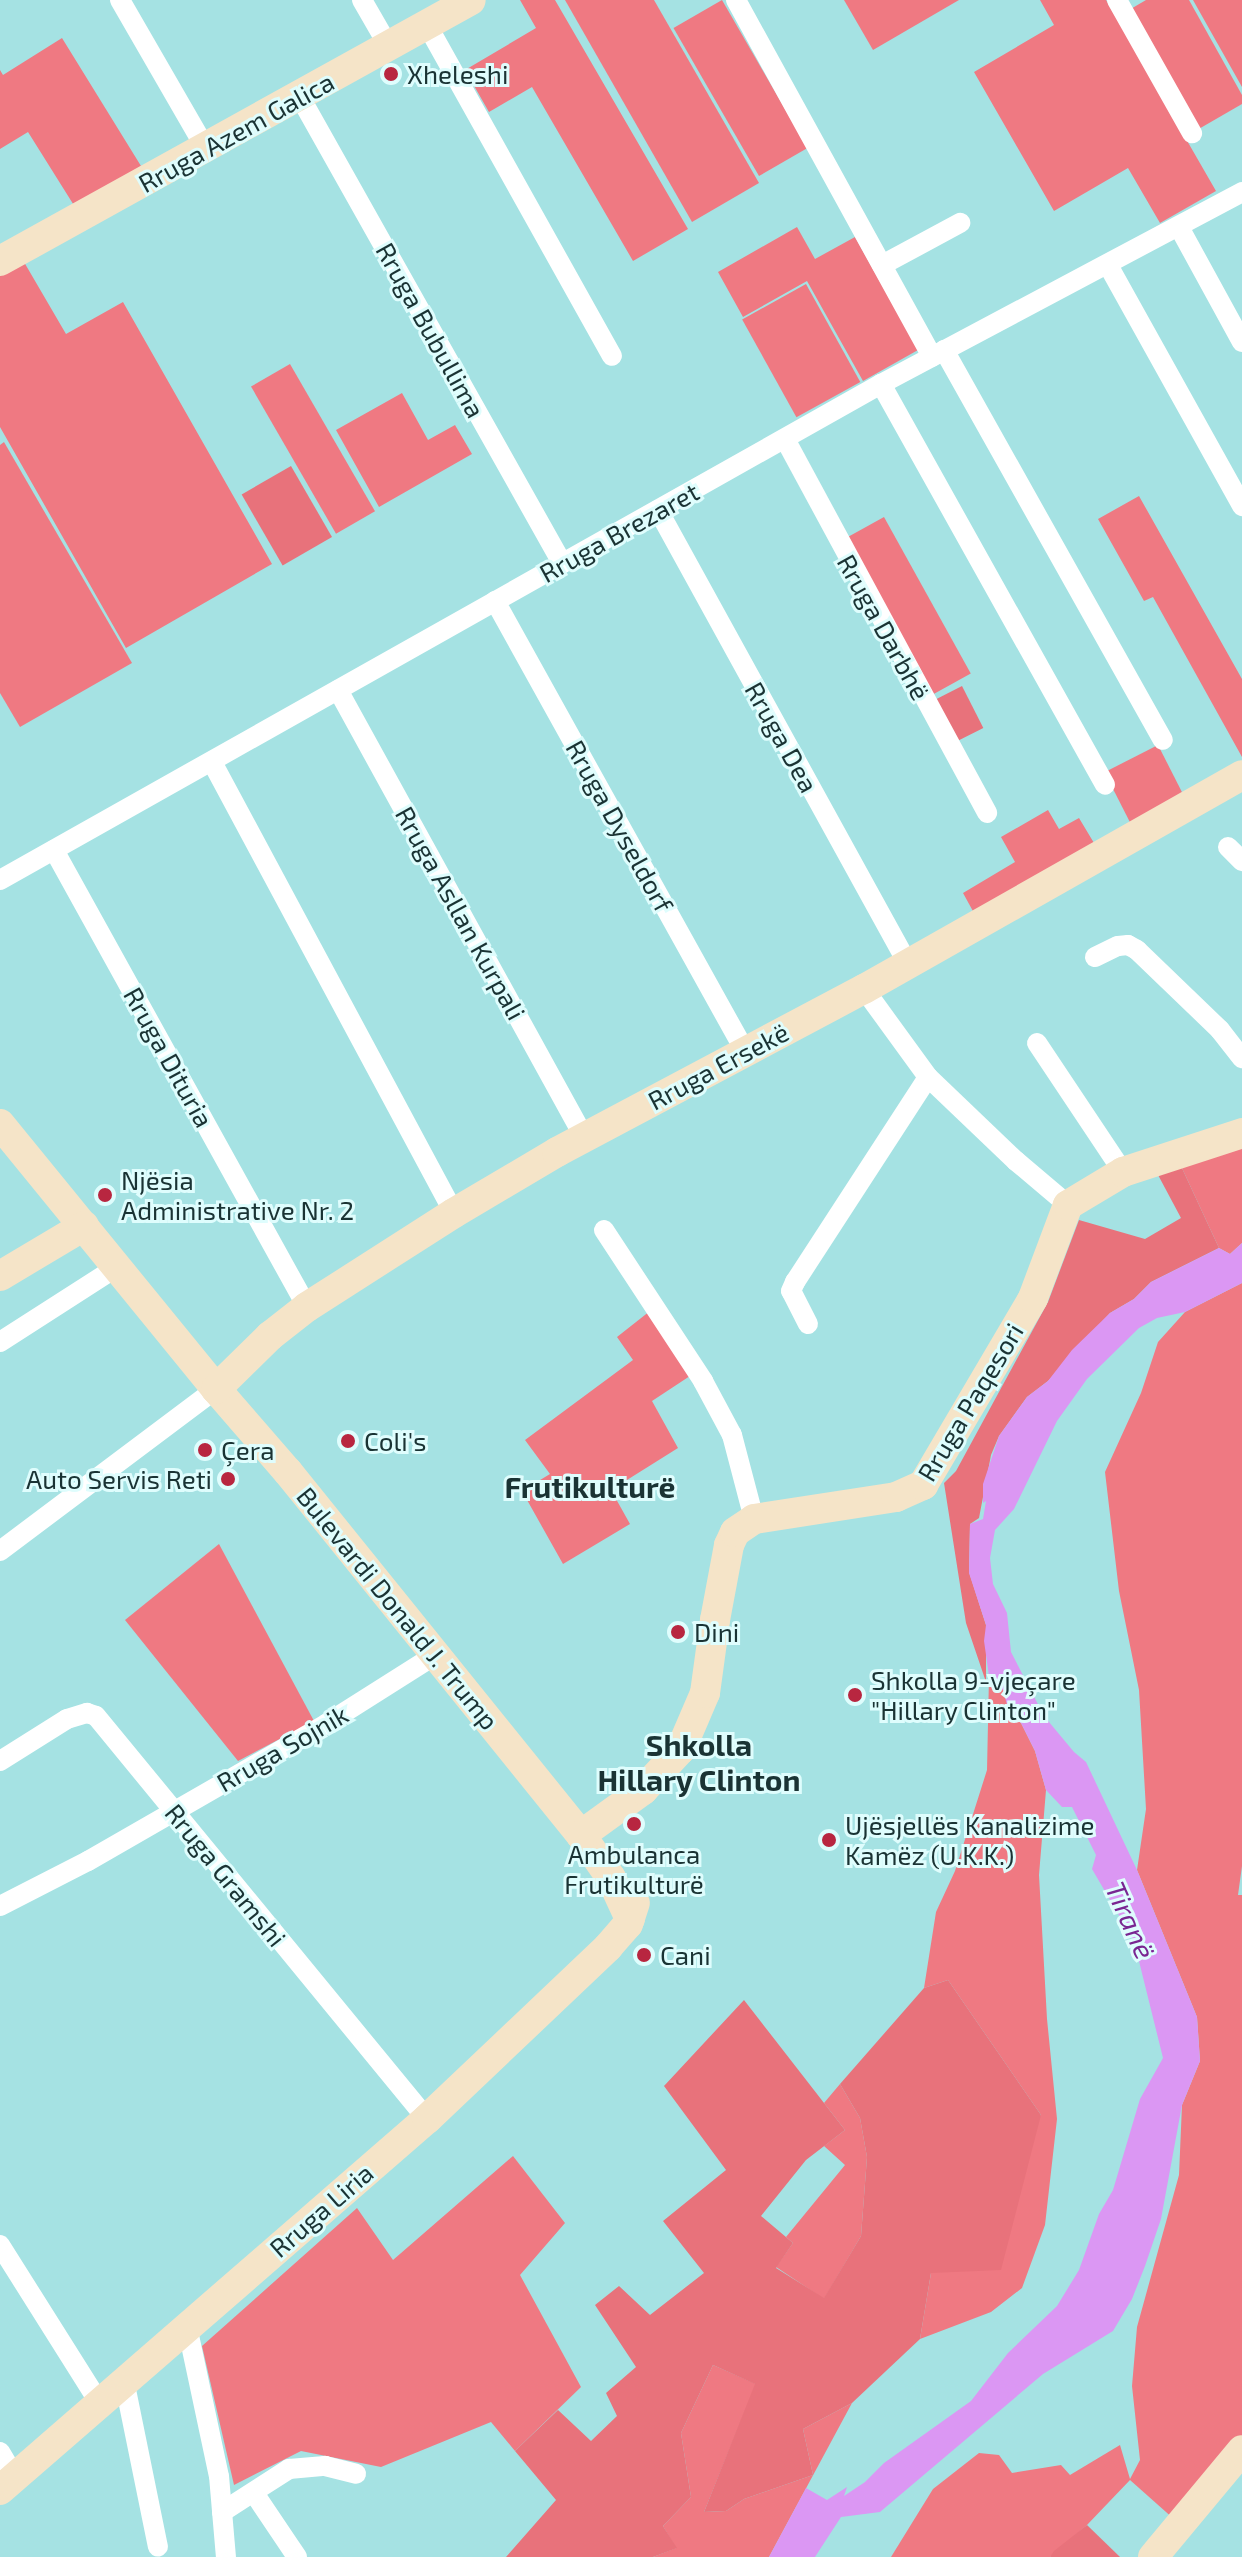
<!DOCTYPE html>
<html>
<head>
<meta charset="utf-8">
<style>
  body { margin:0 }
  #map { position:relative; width:1242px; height:2557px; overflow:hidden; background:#a5e2e3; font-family:"Exo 2",sans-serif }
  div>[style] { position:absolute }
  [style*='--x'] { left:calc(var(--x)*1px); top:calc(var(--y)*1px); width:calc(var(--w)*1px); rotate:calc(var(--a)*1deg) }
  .green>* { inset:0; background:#ef7982; transform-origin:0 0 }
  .forest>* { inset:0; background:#e8727b; transform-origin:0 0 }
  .water>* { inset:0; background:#db97f3 }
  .street>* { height:20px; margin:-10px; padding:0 10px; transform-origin:10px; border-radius:10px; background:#fff }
  .secondary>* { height:30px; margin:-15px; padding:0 15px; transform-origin:15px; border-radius:15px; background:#f5e4c8 }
  .dots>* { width:22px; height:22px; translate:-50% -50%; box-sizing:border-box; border:4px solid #dffdfd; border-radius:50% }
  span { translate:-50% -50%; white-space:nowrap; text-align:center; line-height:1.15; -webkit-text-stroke:6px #dffdfd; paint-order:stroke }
  .poi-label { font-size:26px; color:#1a3334 }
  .left { translate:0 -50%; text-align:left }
  .right { translate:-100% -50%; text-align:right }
  .street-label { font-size:26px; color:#1a3334 }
  .water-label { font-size:28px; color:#792692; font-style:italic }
  .quarter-label { font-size:30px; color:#1a3334; font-weight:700 }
</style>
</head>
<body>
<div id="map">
  <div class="green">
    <div style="clip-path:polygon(520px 0,555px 0,688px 229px,633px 261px,532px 87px,489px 112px,465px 70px,536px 28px)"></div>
    <div style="clip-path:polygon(565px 0,654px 0,759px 183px,692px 222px)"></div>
    <div style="left:722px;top:0;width:171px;height:56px;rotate:60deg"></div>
    <div style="clip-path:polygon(844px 0,959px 0,873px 50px)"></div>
    <div style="clip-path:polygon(1040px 0,1106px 0,1216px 191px,1160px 223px,1128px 168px,1054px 211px,974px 72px,1054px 25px)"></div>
    <div style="clip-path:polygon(1146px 0,1189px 0,1242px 95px,1242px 104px,1197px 130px,1129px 10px)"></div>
    <div style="clip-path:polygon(1193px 0,1242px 0,1242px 87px)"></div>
    <div style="clip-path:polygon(62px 38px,141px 166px,75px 207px,28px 132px,0 149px,0 70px,3px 75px)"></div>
    <div style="clip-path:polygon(797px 227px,815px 259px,855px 237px,918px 350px,863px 381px,807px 281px,743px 317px,718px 272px)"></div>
    <div style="clip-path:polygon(24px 262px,66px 334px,123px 302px,272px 564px,126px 648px,0 427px,0 276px)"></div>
    <div style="left:806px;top:284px;width:112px;height:73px;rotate:61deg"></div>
    <div style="left:290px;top:364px;width:170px;height:45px;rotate:60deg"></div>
    <div style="clip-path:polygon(402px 393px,428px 440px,455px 425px,472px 454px,379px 507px,336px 430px)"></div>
    <div style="clip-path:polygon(4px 442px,132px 663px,20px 727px,0 693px,0 445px)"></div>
    <div style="clip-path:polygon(1139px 496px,1242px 679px,1242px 757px,1153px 597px,1144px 601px,1098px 519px)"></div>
    <div style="left:884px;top:517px;width:179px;height:46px;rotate:61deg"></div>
    <div style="left:1158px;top:745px;width:58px;height:60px;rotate:63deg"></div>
    <div style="clip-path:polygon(1048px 810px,1059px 829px,1079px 818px,1094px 843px,974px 913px,963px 893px,1015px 862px,1001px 837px)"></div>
    <div style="clip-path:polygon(1242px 1147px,1242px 1243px,1230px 1254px,1219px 1248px,1181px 1166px)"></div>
    <div style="clip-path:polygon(1242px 1283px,1242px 1866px,1238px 1895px,1242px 1895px,1242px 2441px,1175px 2520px,1130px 2480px,1087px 2525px,1050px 2557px,891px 2557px,933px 2489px,979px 2453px,999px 2455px,1012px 2473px,1061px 2465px,1070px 2475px,1120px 2445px,1130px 2479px,1140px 2460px,1132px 2386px,1137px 2327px,1179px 2175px,1182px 2105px,1200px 2061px,1197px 2017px,1137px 1870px,1146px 1809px,1139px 1690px,1119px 1591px,1105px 1472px,1141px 1393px,1158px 1342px,1185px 1312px)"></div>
    <div style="clip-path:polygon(650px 1311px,693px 1374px,652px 1401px,678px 1448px,611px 1490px,630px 1524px,563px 1564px,522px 1491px,550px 1474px,525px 1440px,633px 1360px,617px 1337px)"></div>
    <div style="clip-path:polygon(219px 1544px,314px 1721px,238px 1761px,125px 1620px)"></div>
    <div style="clip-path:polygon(989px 1676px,1004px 1690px,1009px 1712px,1021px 1723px,1035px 1751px,1046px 1790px,1039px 1875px,1047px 2019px,1057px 2119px,1045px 2225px,1022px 2288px,991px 2312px,920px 2339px,931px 2273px,1041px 2115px,948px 1980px,924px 1988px,936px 1912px,955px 1871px,987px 1770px)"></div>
    <div style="clip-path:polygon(840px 2084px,860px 2118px,867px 2157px,861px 2236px,824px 2299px,776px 2267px,793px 2243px,786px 2237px,845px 2165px,824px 2146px,845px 2130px,824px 2103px)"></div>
    <div style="clip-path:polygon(513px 2156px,565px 2223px,520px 2275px,581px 2387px,515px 2451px,491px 2422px,381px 2467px,301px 2451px,234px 2485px,202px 2346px,357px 2208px,393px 2260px)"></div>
    <div style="clip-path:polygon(713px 2365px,756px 2384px,704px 2512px,726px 2511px,744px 2499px,813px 2475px,803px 2429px,852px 2403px,769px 2557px,653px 2557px,676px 2548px,663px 2526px,691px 2497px,681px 2433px)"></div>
  </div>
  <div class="forest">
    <div style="left:291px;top:466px;width:82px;height:57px;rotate:60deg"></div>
    <div style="left:962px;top:686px;width:47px;height:33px;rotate:63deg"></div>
    <div style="clip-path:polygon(1181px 1166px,1219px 1248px,1151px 1282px,1134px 1299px,1110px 1313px,1048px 1381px,1027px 1397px,999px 1436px,991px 1455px,979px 1518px,970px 1524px,969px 1572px,986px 1625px,986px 1682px,966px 1623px,944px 1483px,956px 1471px,1048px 1302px,1079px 1220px,1145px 1239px,1181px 1218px,1157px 1173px)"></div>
    <div style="clip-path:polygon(948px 1980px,1041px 2115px,1001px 2270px,931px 2273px,920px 2339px,852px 2403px,803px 2429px,813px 2475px,744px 2499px,726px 2511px,704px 2512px,755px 2384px,713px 2365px,681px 2433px,691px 2497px,663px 2526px,677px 2548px,653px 2557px,506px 2557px,556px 2500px,515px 2451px,558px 2410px,591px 2441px,617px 2416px,606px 2393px,636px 2367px,595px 2305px,619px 2286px,650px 2315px,704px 2273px,663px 2221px,726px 2170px,664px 2086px,744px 2000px,845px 2130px,806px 2160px,761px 2216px,793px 2243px,776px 2268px,824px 2298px,861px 2236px,867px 2157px,860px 2118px,840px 2084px,924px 1988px)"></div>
    <div style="clip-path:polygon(1087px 2525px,1120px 2557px,1050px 2557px,1054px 2551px)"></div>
  </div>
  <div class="water">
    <div style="clip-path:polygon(1242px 1243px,1242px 1283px,1185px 1312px,1157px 1318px,1139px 1328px,1087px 1379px,1057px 1421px,1014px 1509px,995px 1530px,990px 1558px,993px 1584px,1007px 1613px,1011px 1652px,1044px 1716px,1074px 1752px,1086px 1762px,1137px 1870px,1197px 2017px,1200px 2061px,1182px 2105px,1161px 2219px,1145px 2266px,1132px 2299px,1113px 2331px,1043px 2374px,880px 2512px,841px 2517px,815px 2557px,769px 2557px,806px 2488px,827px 2500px,847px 2487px,844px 2496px,865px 2482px,884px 2463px,971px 2401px,1008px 2353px,1057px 2306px,1079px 2270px,1099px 2214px,1113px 2190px,1140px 2099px,1163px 2058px,1134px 1941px,1092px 1869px,1096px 1855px,1072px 1807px,1062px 1807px,1046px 1790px,1035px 1751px,1021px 1723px,1009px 1712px,1003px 1690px,989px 1676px,984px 1641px,986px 1625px,969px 1573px,970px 1524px,983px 1519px,986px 1501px,983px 1503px,983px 1484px,999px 1436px,1027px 1397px,1048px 1381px,1072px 1350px,1110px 1313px,1134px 1299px,1151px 1282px,1219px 1248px,1230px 1254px)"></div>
  </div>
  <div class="street">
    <div style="--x:120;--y:0;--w:172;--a:60"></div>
    <div style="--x:362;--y:0;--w:54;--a:60.1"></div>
    <div style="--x:736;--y:0;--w:407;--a:61.2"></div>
    <div style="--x:1117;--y:0;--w:153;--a:60.6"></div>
    <div style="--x:427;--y:25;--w:379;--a:60.8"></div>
    <div style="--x:300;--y:97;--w:535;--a:60.65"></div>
    <div style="--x:1179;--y:227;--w:131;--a:61.3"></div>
    <div style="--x:882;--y:265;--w:89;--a:-28.3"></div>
    <div style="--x:1108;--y:265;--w:276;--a:60.9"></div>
    <div style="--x:944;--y:350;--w:447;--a:60.7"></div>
    <div style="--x:881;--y:384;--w:459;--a:60.8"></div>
    <div style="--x:785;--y:439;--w:425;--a:61.6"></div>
    <div style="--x:658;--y:510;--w:518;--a:61.16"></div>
    <div style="--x:495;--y:601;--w:515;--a:60.95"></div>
    <div style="--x:338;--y:690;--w:510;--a:61.17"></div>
    <div style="--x:212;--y:762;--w:512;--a:61.78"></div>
    <div style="--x:1228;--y:847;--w:20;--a:45"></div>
    <div style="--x:54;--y:850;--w:522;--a:61.03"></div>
    <div style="--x:0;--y:880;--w:1011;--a:-29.38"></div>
    <div style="--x:881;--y:384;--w:409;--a:-28"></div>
    <div style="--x:1095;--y:957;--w:25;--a:-26"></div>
    <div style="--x:1118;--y:946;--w:10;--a:-6"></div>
    <div style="--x:1128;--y:945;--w:10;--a:29"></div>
    <div style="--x:1137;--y:950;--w:115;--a:43.9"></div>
    <div style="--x:1220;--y:1030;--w:36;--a:52"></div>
    <div style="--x:864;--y:989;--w:109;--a:54"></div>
    <div style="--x:928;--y:1077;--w:122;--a:43.7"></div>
    <div style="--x:1016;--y:1161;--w:68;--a:40.2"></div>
    <div style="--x:1037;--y:1043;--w:155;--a:56.3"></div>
    <div style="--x:604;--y:1230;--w:181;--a:56.7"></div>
    <div style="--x:703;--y:1381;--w:61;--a:61.8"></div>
    <div style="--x:732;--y:1435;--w:87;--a:75.3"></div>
    <div style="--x:808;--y:1324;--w:37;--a:-117"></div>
    <div style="--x:791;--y:1291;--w:10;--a:-66"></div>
    <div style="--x:795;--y:1282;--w:244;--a:-57"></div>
    <div style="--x:0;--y:1342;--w:139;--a:-32.7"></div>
    <div style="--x:0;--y:1551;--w:270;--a:-36.9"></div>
    <div style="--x:0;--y:1761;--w:79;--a:-32.1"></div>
    <div style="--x:67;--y:1719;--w:21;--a:-17"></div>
    <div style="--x:87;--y:1713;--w:9;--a:18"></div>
    <div style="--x:96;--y:1716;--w:522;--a:50.6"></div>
    <div style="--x:0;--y:1906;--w:99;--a:-27.1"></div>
    <div style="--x:88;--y:1861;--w:275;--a:-29.9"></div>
    <div style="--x:326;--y:1724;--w:129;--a:-32.3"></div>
    <div style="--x:0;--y:2245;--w:186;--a:57.8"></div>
    <div style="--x:187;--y:2326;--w:153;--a:78"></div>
    <div style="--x:219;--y:2476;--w:81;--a:85.1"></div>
    <div style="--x:124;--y:2380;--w:170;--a:78.5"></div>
    <div style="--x:0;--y:2452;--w:29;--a:59"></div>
    <div style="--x:254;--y:2493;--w:77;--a:56.1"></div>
    <div style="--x:222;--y:2512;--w:80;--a:-32.7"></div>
    <div style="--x:289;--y:2469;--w:36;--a:-5"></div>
    <div style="--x:325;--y:2466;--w:32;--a:14"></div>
  </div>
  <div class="secondary">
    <div style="--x:0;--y:261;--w:538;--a:-28.99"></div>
    <div style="--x:0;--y:1124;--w:342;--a:50.8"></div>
    <div style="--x:216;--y:1389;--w:110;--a:49.1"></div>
    <div style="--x:288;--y:1472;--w:466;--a:51.1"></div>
    <div style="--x:581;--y:1835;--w:52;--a:55.1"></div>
    <div style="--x:611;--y:1878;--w:45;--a:65.1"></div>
    <div style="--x:0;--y:1276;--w:98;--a:-30.8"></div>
    <div style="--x:216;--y:1389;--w:76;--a:-44.5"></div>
    <div style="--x:270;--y:1336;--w:47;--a:-38.1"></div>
    <div style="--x:307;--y:1307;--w:174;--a:-32.6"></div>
    <div style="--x:454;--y:1213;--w:120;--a:-30.6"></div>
    <div style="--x:557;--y:1152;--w:348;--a:-28"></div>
    <div style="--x:864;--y:989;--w:434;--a:-29.5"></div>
    <div style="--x:581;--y:1835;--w:77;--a:-36"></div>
    <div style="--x:643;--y:1790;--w:56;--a:-47.2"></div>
    <div style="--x:681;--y:1749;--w:61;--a:-66.8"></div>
    <div style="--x:705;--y:1693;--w:74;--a:-82.2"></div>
    <div style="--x:715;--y:1620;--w:76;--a:-79.4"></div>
    <div style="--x:729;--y:1545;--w:14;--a:-65"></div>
    <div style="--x:735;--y:1532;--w:23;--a:-34"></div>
    <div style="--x:754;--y:1519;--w:144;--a:-8.8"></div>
    <div style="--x:896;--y:1497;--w:30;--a:-24"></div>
    <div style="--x:923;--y:1485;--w:217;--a:-59.5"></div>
    <div style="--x:1033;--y:1298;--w:99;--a:-69.4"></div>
    <div style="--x:1068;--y:1205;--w:64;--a:-31"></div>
    <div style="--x:1123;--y:1172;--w:125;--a:-18.1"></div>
    <div style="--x:0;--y:2490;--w:566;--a:-40.99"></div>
    <div style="--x:427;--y:2119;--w:250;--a:-43.5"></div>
    <div style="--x:608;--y:1947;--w:30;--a:-49"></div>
    <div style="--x:628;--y:1924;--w:22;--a:-72"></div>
    <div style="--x:1153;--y:2557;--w:139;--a:-50.2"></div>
  </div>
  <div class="dots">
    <div style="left:391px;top:74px;background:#b82640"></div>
    <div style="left:105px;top:1195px;background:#b82640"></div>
    <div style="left:348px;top:1441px;background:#b82640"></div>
    <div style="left:205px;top:1450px;background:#b82640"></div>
    <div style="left:228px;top:1479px;background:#b82640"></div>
    <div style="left:678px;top:1632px;background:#b82640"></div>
    <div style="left:855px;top:1695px;background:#b82640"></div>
    <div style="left:634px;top:1824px;background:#b82640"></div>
    <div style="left:829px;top:1840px;background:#b82640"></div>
    <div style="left:644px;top:1955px;background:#b82640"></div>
  </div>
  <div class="poi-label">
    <span class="left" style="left:407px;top:74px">Xheleshi</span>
    <span class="left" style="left:121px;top:1195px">Njësia<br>Administrative Nr. 2</span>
    <span class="left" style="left:364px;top:1441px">Coli's</span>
    <span class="left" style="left:221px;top:1450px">Çera</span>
    <span class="right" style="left:212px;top:1479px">Auto Servis Reti</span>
    <span class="left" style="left:694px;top:1632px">Dini</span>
    <span class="left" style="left:871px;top:1695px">Shkolla 9-vjeçare<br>"Hillary Clinton"</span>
    <span class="left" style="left:845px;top:1840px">Ujësjellës Kanalizime<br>Kamëz (U.K.K.)</span>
    <span style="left:634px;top:1869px">Ambulanca<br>Frutikulturë</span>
    <span class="left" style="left:660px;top:1955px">Cani</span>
  </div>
  <div class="street-label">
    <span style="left:236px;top:132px;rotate:-29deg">Rruga Azem Galica</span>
    <span style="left:431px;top:330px;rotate:61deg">Rruga Bubullima</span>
    <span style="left:619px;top:532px;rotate:-29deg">Rruga Brezaret</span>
    <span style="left:884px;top:627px;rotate:61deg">Rruga Darbhë</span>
    <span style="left:782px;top:737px;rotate:61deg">Rruga Dea</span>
    <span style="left:620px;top:826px;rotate:61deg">Rruga Dyseldorf</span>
    <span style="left:461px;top:913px;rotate:61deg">Rruga Asllan Kurpali</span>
    <span style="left:169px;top:1057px;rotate:61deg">Rruga Dituria</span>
    <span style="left:718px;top:1066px;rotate:-28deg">Rruga Ersekë</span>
    <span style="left:970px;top:1402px;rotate:-59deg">Rruga Paqesori</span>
    <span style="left:398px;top:1608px;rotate:51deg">Bulevardi Donald J. Trump</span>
    <span style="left:282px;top:1748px;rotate:-30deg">Rruga Sojnik</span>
    <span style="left:226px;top:1875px;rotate:51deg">Rruga Gramshi</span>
    <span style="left:321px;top:2210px;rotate:-41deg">Rruga Liria</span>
  </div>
  <div class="water-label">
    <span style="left:1131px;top:1920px;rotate:66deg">Tiranë</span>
  </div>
  <div class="quarter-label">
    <span style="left:590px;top:1486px">Frutikulturë</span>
    <span style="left:699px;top:1761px">Shkolla<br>Hillary Clinton</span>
  </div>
</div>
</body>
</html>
